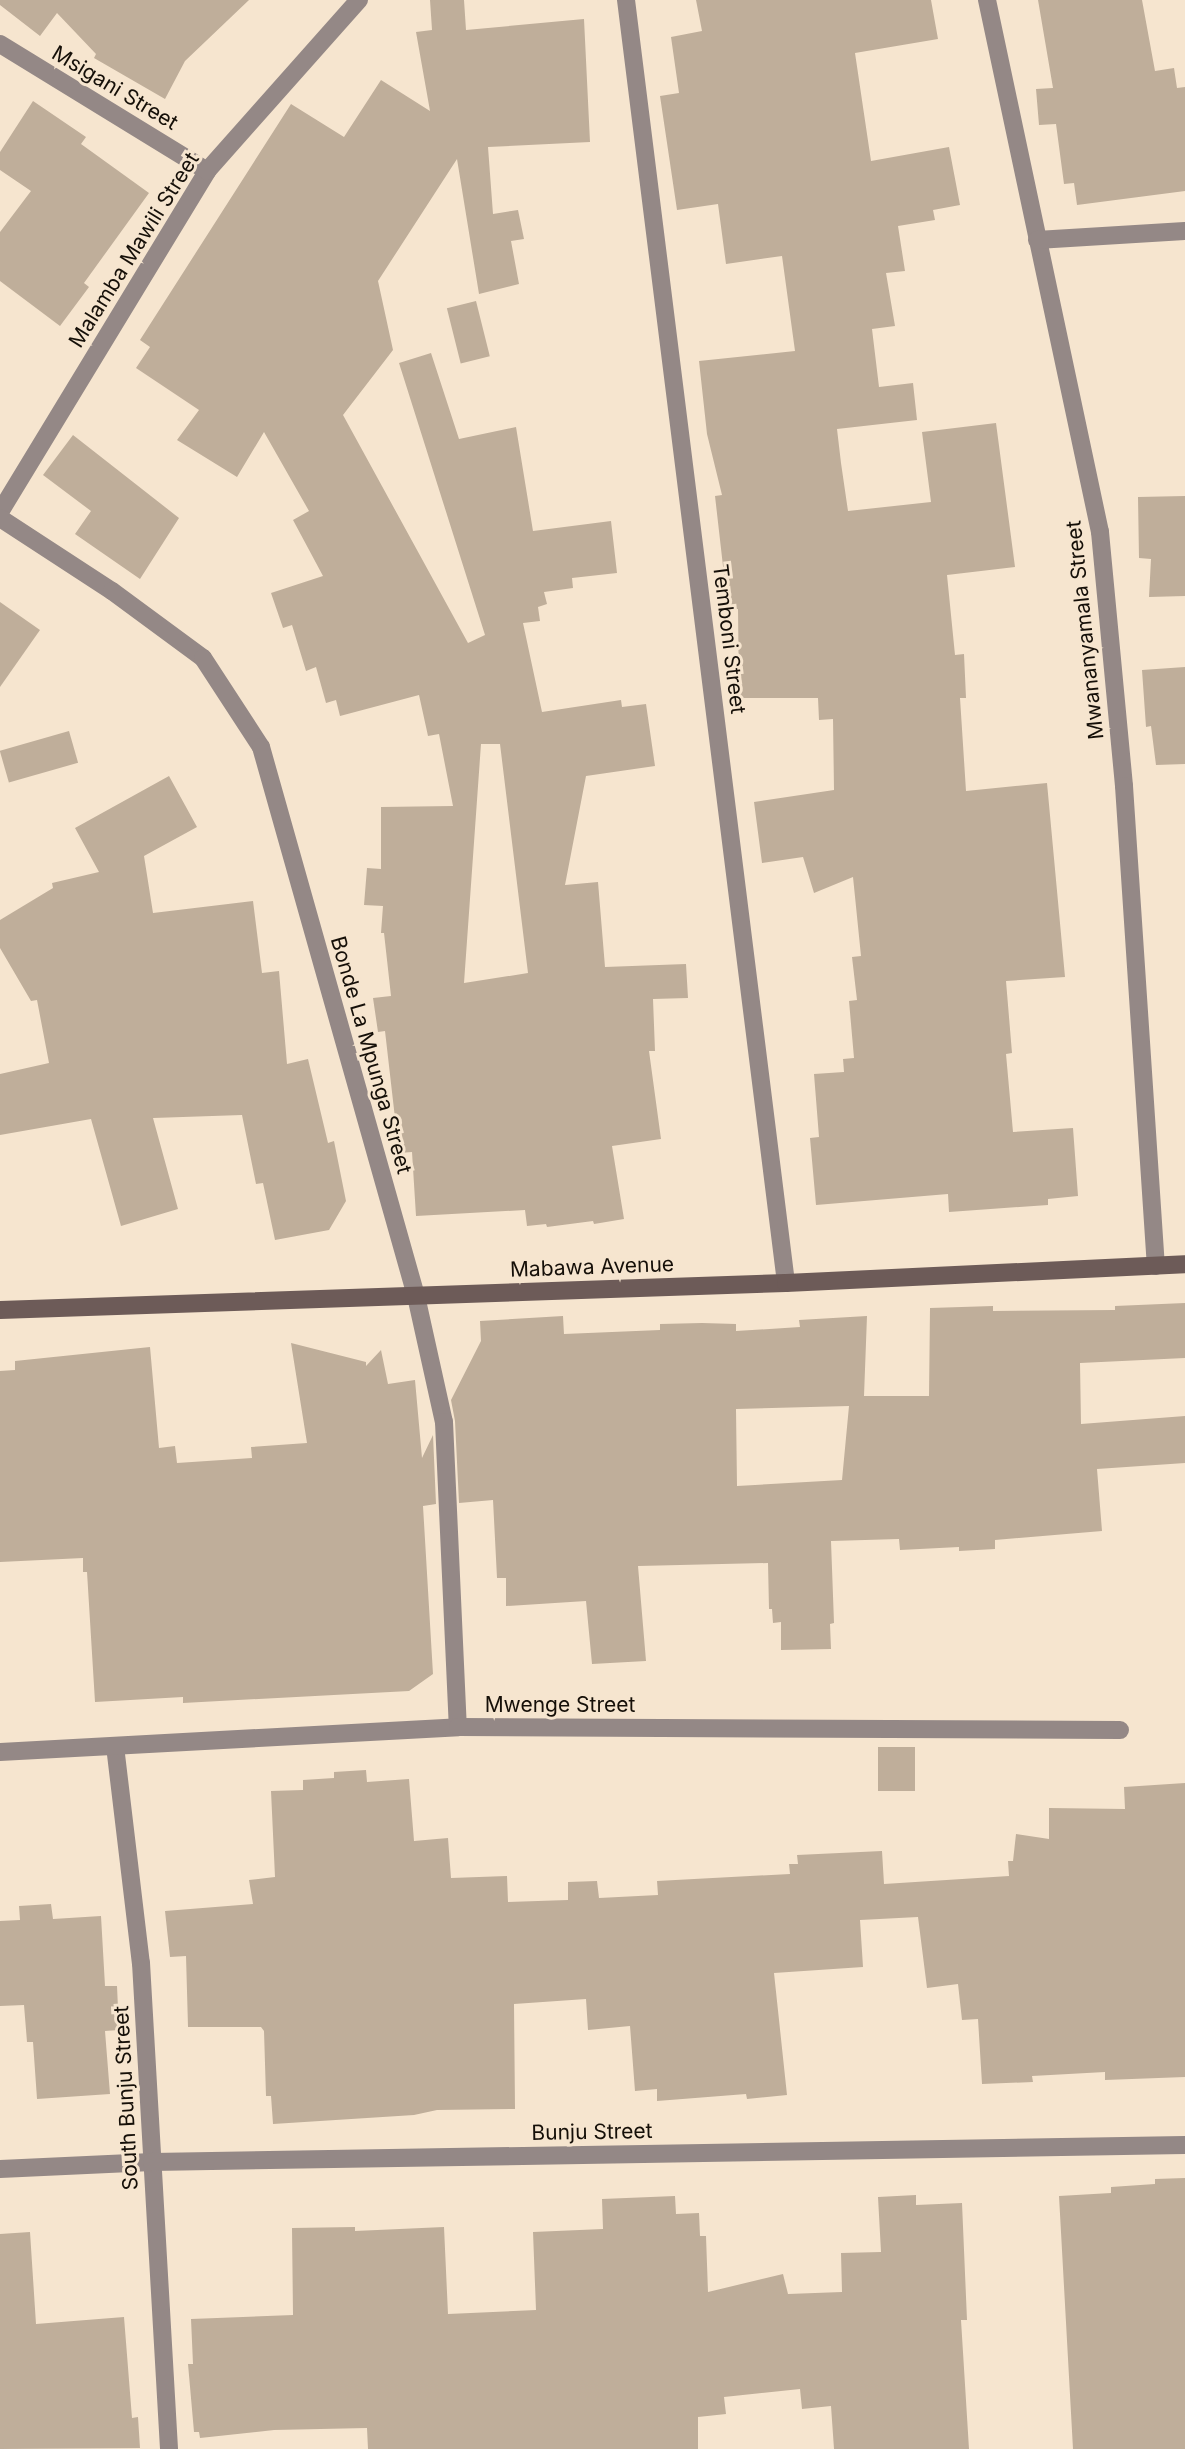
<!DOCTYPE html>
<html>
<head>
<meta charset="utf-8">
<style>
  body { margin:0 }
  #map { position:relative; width:1185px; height:2449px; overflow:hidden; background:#f6e5cf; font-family:Inter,sans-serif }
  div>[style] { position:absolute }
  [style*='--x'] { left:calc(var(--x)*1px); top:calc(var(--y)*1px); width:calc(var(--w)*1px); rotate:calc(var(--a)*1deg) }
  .building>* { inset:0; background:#bfae9a; transform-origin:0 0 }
  .street>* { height:18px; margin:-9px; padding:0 9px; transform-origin:9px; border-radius:9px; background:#948886 }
  .secondary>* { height:18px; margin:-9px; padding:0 9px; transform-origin:9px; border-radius:9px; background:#6d5b58 }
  span { translate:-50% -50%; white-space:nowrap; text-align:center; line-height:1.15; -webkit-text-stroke:6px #f6e5cf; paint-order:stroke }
  .street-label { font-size:21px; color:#150f08 }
</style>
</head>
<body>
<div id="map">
  <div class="building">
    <div style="clip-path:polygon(0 0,249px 0,185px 61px,165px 99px,94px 58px,96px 54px,57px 13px,40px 36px,0 5px)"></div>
    <div style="clip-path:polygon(evenodd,430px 0,464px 0,466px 30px,584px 19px,590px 142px,488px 147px,493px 214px,518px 210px,524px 239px,511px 241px,519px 284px,479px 294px,457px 159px,378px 281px,393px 350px,343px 415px,468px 643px,485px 635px,399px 363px,431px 353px,459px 439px,516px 427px,533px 531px,611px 521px,617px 573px,572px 578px,573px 588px,544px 592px,547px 604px,538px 607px,540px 621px,523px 623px,542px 712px,621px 700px,622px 707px,646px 704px,655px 766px,586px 776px,565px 885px,598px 882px,605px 967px,686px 964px,688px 998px,653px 999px,655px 1051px,649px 1051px,661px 1139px,612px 1146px,624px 1219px,594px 1224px,593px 1221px,547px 1227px,546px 1224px,527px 1226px,525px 1210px,416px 1216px,412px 1152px,399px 1153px,385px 1031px,378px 1032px,373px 998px,391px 996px,384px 933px,381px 933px,383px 906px,364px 905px,367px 868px,381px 869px,381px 807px,453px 806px,439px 734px,428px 736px,419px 695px,340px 716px,336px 700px,326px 703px,316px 667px,306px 671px,292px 625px,283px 628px,271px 593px,323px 576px,293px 520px,309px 511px,264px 432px,237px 477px,177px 440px,199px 410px,136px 368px,150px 347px,140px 340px,291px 104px,344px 137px,381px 80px,430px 111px,416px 32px,432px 30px,430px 0,481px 744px,500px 744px,528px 973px,464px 983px,481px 744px)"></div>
    <div style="clip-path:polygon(696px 0,931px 0,938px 39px,855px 53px,871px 161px,949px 147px,960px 205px,933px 210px,935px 220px,898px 226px,905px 271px,886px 273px,895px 326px,872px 329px,879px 387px,913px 383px,917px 420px,837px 429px,841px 463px,848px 511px,931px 502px,922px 432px,996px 423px,1015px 567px,947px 575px,955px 655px,964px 654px,966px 698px,960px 698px,966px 791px,1047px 783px,1065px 977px,1006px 981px,1012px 1053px,1006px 1054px,1013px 1132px,1073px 1128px,1078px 1196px,1048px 1199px,1048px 1205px,949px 1212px,948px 1194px,816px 1205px,810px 1138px,819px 1137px,814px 1074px,844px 1072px,843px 1059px,854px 1058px,849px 1001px,857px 1000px,852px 957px,861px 956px,853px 877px,814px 893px,803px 857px,762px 863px,754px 802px,834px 790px,833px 719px,819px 720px,818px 698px,739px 698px,738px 609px,728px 610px,715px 496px,722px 495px,707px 434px,699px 361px,795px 351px,782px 256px,726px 264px,718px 204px,677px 210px,660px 96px,679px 93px,671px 37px,702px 31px)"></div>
    <div style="clip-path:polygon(1038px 0,1142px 0,1155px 71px,1174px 68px,1177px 88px,1185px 87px,1185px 191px,1077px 205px,1074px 183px,1064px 184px,1056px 124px,1039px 125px,1036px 89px,1053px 88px)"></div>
    <div style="clip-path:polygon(33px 101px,86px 137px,81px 144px,149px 193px,84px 283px,89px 287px,60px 326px,0 281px,0 232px,31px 191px,0 170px,0 152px)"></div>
    <div style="left:476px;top:301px;width:57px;height:30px;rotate:76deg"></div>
    <div style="clip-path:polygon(73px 435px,179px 518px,140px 579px,75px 534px,91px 511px,43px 475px)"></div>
    <div style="clip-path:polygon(1185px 496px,1185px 596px,1149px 597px,1151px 559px,1139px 558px,1138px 497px)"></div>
    <div style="clip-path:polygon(0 602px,40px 630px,0 687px)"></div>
    <div style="clip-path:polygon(1185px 667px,1185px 764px,1156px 765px,1151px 726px,1146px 727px,1142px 670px)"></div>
    <div style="left:69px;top:731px;width:33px;height:72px;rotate:74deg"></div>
    <div style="clip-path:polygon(169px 776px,197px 827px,144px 856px,153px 913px,253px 901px,262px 973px,279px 971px,287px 1064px,308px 1059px,328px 1143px,334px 1141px,346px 1201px,329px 1230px,275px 1240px,263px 1183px,256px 1184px,242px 1115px,153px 1118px,178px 1209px,121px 1226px,91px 1119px,0 1135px,0 1074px,49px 1063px,37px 1000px,31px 1001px,0 948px,0 920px,53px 888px,52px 883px,99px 872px,75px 828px)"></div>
    <div style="clip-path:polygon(evenodd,1185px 1303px,1185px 1358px,1080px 1363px,1081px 1424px,1185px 1416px,1185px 1463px,1097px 1469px,1102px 1531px,995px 1540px,995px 1549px,959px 1551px,959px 1547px,900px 1550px,899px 1539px,831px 1541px,834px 1623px,830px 1624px,831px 1649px,781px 1650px,781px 1622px,773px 1623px,772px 1609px,769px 1609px,768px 1563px,638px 1566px,646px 1661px,592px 1664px,586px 1601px,506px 1606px,506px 1578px,497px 1578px,493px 1500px,459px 1503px,455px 1421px,451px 1400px,481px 1341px,480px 1321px,563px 1316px,564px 1334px,660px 1330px,660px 1324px,702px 1323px,736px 1324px,736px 1331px,800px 1327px,799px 1320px,867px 1316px,864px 1396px,929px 1396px,930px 1308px,993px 1306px,993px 1311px,1115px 1310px,1115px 1306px,1185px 1303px,849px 1406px,842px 1480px,737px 1486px,736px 1409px,849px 1406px)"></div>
    <div style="clip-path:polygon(291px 1343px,366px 1362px,366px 1366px,381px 1350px,388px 1384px,415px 1380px,422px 1458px,433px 1435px,436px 1504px,423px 1506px,433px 1674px,409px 1691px,183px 1703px,183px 1697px,95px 1702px,87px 1572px,83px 1572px,83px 1558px,0 1562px,0 1371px,15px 1370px,15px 1361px,150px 1347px,159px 1448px,175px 1446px,177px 1463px,252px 1458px,251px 1447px,307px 1443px)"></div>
    <div style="left:878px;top:1747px;width:37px;height:44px"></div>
    <div style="clip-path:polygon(366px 1770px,367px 1782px,409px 1779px,414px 1841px,448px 1838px,451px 1878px,507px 1876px,508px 1902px,568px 1900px,568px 1882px,597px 1881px,599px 1898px,658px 1895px,657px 1881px,790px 1874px,789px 1864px,798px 1864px,797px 1855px,882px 1851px,884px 1884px,1009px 1876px,1008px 1861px,1013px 1861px,1016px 1834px,1049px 1839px,1049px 1808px,1125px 1809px,1124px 1787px,1185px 1783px,1185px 2077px,1105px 2080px,1105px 2072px,1032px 2076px,1033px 2082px,982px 2084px,978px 2019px,962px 2020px,958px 1984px,927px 1988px,918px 1917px,860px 1920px,863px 1967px,774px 1973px,787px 2095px,747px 2099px,746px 2094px,657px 2101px,657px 2089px,635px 2091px,630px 2026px,588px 2030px,586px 1999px,514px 2004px,515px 2109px,437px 2110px,414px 2115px,273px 2124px,271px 2096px,266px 2096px,264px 2031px,261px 2027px,188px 2027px,186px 1956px,170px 1957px,165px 1911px,253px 1904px,249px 1880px,275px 1877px,271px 1791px,303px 1790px,303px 1780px,334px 1778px,334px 1772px)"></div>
    <div style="clip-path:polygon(51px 1904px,53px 1919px,101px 1916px,105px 1986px,117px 1986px,119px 2030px,105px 2031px,110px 2094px,37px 2099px,33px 2042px,27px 2042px,24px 2005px,0 2006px,0 1921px,20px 1920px,19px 1906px)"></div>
    <div style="clip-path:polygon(1185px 2178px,1185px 2449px,1073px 2449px,1059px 2196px,1111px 2193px,1111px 2187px,1155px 2184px,1155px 2179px)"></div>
    <div style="clip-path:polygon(916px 2195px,916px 2205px,962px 2203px,967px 2320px,961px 2320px,969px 2449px,834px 2449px,831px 2406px,802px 2409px,800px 2389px,724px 2397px,726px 2414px,698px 2417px,698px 2449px,368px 2449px,367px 2428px,274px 2430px,200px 2438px,199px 2432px,194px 2432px,188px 2364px,193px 2364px,191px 2319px,293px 2315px,292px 2228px,355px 2227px,355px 2231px,444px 2227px,448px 2314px,536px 2310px,533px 2232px,603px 2229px,602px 2199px,675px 2196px,676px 2214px,699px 2213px,700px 2236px,706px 2236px,708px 2292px,783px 2274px,788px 2294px,842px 2292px,841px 2253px,881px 2252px,878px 2197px)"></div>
    <div style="clip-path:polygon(30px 2232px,36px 2324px,124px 2317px,132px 2418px,138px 2417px,140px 2448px,0 2449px,0 2234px)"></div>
  </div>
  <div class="street">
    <div style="--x:626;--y:0;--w:1293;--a:82.89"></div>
    <div style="--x:987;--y:0;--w:544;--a:78.01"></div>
    <div style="--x:1100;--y:532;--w:255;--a:84.6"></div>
    <div style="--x:1124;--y:786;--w:481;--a:86.2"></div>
    <div style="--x:0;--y:44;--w:243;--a:31.5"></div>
    <div style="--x:1037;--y:240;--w:148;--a:-3.5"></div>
    <div style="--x:0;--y:512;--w:399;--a:-58.7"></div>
    <div style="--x:207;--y:171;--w:229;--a:-48.4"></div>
    <div style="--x:0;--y:518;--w:134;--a:33.1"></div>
    <div style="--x:112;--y:591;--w:113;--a:36.4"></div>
    <div style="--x:203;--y:658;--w:106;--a:56.9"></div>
    <div style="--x:261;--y:747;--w:570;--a:74.23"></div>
    <div style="--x:416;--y:1296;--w:129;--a:77.5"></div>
    <div style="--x:444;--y:1422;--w:305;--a:87.4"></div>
    <div style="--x:115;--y:1746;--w:219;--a:83.2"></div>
    <div style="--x:141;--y:1963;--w:487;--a:86.7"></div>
    <div style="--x:0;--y:1752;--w:459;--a:-3.1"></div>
    <div style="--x:458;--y:1727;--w:662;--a:0.26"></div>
    <div style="--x:0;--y:2169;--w:152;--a:-2.6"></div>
    <div style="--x:152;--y:2162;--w:1033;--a:-0.94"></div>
  </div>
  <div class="secondary">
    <div style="--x:0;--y:1310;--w:786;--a:-1.97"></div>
    <div style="--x:786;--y:1283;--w:399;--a:-2.7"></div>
  </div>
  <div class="street-label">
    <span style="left:115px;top:88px;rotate:31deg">Msigani Street</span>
    <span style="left:134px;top:250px;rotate:-58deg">Malamba Mawili Street</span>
    <span style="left:1085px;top:630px;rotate:-96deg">Mwananyamala Street</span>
    <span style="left:729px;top:639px;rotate:83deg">Temboni Street</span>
    <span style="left:371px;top:1055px;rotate:74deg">Bonde La Mpunga Street</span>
    <span style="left:592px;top:1267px;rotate:-2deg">Mabawa Avenue</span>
    <span style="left:560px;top:1705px">Mwenge Street</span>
    <span style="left:126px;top:2098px;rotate:-93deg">South Bunju Street</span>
    <span style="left:592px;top:2132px;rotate:-1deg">Bunju Street</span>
  </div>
</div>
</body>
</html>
